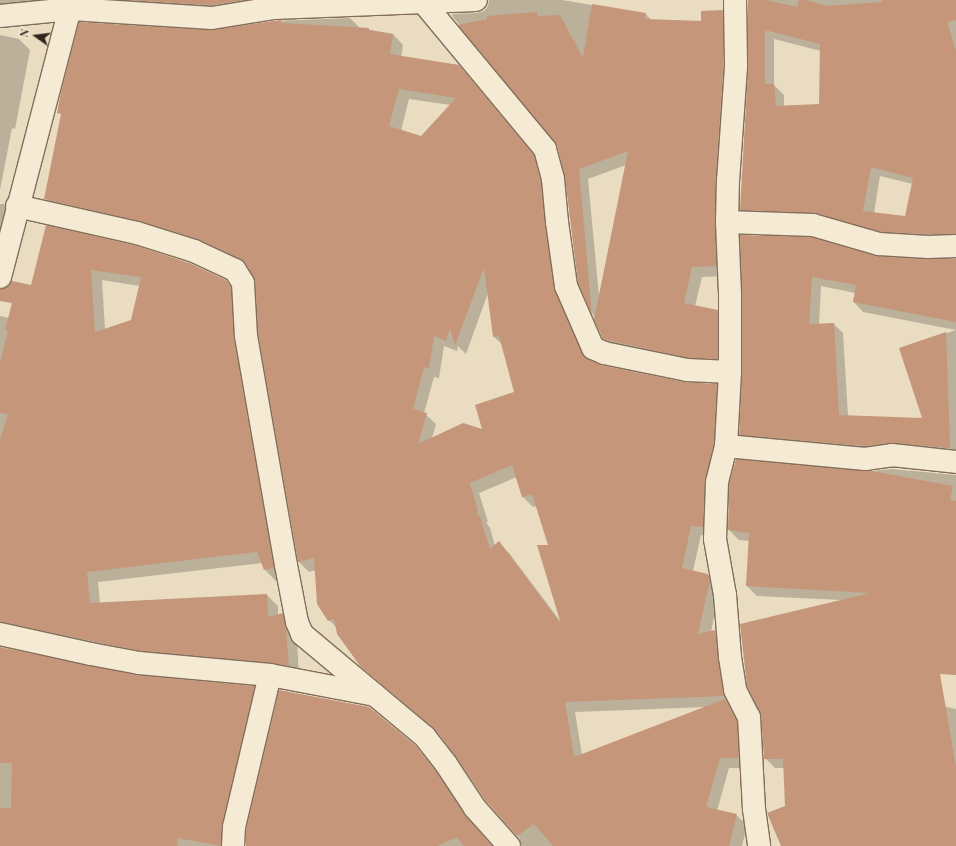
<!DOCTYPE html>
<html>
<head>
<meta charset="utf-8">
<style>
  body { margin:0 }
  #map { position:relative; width:956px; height:846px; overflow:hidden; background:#eadcc1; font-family:"Playfair Display",serif }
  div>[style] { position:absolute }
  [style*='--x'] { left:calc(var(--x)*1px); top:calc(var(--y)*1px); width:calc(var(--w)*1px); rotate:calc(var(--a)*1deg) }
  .shadow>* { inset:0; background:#0003 }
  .building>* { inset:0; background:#c5967a }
  .roads { filter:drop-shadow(1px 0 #826e5a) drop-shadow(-1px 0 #826e5a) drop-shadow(0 1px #826e5a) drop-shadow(0 -1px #826e5a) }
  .minor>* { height:22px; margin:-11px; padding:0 11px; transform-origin:11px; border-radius:11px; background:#f5ead3 }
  span { translate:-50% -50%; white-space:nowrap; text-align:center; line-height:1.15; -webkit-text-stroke:3px #f2e7d0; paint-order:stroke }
  .north { position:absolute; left:16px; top:16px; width:40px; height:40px; -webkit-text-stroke:3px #f2e7d0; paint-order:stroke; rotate:284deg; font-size:11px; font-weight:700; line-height:16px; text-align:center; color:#32271d }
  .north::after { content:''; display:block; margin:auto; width:14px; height:18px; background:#32271d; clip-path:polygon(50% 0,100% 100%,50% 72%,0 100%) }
</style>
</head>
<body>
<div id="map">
  <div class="shadow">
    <div style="clip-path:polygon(0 0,58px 0,31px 1px,31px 7px,0 9px)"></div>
    <div style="clip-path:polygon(89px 0,362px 0,222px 15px)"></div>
    <div style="clip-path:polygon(evenodd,489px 0,562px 0,646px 14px,652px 21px,702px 22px,722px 11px,732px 21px,726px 276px,702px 277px,695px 306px,717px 311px,727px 321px,727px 369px,614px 349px,603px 338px,579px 282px,566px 178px,558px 145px,453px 17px,452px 14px,477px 13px,484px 11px,488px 6px,489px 0,626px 165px,599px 296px,588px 179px,626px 165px)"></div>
    <div style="clip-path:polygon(evenodd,749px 0,956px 0,956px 243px,751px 219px,741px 210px,750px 67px,749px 0,774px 39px,821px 51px,820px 105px,784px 106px,784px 95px,774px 85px,774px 39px,749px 0,880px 176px,913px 184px,906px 217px,874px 213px,880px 176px)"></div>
    <div style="clip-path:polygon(evenodd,350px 18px,360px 28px,393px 34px,403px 45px,401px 57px,458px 65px,543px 166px,563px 299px,590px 362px,601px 366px,684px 383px,716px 385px,727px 395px,713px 537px,701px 535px,693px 571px,708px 575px,718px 585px,719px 591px,711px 632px,715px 631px,725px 641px,746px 731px,748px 768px,729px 768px,717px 811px,736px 815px,747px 825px,742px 846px,522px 846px,519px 837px,486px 800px,457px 757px,439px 734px,360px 665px,337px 628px,329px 620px,316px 570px,309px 572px,299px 562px,259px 334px,256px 282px,249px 267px,209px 249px,56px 209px,46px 199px,211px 31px,275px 21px,350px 18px,409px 99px,451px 105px,421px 137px,401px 131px,409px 99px,350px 18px,488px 293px,494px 337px,503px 345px,515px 393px,484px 430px,432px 438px,436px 424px,424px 413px,434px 377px,439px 378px,444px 346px,457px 351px,458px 346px,466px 354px,488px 293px,350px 18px,517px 477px,523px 497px,533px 507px,537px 506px,549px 546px,561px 622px,509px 553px,499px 543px,495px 546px,490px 528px,486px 522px,488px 522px,479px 493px,517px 477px,350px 18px,706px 707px,582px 755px,575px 712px,706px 707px)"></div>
    <div style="clip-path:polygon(0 35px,19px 39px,30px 50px,15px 129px,12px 128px,0 190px)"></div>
    <div style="clip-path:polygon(0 204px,4px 204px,15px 215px,0 255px)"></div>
    <div style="clip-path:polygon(evenodd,47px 227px,226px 281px,237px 292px,284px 579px,276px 581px,265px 570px,262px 563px,98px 582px,100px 604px,267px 595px,278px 606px,278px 615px,282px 614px,293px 625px,297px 640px,299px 676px,46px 639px,0 590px,0 316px,9px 318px,32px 287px,47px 227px,102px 280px,140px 286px,132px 320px,105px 329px,102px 280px)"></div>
    <div style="clip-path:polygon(741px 236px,876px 257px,927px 260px,956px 258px,956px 330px,863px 312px,854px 302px,855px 293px,821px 286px,819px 325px,834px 324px,843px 333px,848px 416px,924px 419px,901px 348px,956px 330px,956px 458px,750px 444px,740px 434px,744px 372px)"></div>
    <div style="clip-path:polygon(892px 469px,956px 475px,956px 675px,936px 671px,929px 703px,956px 709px,956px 846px,782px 846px,786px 806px,784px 768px,775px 768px,765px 758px,842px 600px,757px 596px,747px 586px,750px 541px,739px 540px,729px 530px,864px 472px)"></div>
    <div style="clip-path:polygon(0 648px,138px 676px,254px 687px,264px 697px,231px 846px,0 846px)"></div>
    <div style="clip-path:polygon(415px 746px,446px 783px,476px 828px,492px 846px,246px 846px)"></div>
  </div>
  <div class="building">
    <div style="clip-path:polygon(126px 0,245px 0,211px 5px)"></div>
    <div style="clip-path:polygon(evenodd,748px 0,766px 0,797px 7px,799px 0,806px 0,828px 6px,882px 2px,882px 0,956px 0,956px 20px,947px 22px,956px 51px,956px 234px,928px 234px,881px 232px,814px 213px,740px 210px,748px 68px,748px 0,765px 30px,820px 44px,819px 104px,776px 106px,774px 84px,765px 84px,765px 30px,748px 0,871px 167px,913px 178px,905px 216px,863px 211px,871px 167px)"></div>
    <div style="clip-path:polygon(592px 4px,646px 13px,645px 19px,701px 21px,701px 11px,723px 10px,723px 67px,716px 180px,716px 266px,692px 267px,684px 303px,718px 310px,718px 359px,689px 358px,603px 339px,594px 320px,628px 151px,579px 169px,592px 315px,578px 283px,565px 178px,557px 145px,458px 25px,487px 19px,487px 16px,537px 12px,537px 16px,560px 15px,583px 58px)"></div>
    <div style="clip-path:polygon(evenodd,281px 20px,281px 23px,369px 28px,369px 30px,393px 34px,390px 54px,459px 65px,534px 155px,541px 181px,554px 288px,582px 353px,588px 359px,601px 365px,684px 382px,717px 384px,714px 444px,705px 481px,703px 527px,691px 526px,682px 568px,708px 574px,710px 580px,698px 634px,715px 630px,718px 659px,724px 696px,565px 702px,574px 757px,725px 699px,737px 720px,739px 758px,720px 758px,706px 807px,737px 814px,729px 846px,553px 846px,534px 824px,517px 836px,485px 800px,456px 757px,435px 729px,360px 666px,337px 634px,334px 619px,328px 621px,317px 604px,314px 558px,298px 562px,258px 335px,255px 282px,246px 263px,240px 259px,198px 239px,140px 221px,44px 199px,61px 114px,57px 113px,61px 92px,79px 22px,211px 30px,281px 20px,399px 89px,456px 98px,421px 136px,389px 126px,399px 89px,281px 20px,484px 268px,493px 337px,499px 336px,514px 392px,475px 405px,482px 429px,463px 423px,418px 444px,427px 413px,413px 409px,424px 367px,429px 368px,434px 336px,446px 341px,450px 329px,455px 345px,484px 268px,281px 20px,512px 465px,522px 497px,532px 494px,548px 545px,537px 545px,561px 624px,499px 541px,490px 549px,480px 517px,476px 512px,478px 511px,470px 483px,512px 465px)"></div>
    <div style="clip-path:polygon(evenodd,46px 225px,134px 245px,189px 263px,226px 280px,231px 287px,234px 338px,274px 568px,264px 570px,257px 552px,87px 572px,90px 603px,267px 594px,268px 617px,283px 613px,286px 629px,289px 666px,271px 663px,141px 651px,0 622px,0 440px,8px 414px,0 413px,0 364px,8px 330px,5px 330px,12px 303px,0 301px,0 289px,9px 286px,12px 281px,31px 285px,46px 225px,91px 270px,141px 277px,131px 320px,95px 332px,91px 270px)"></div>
    <div style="clip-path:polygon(740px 235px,811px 237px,878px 256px,927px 259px,956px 259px,956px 322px,853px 302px,856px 285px,812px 277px,809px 324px,834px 323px,839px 415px,922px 418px,899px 348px,946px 332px,950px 448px,893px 443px,865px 446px,739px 435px,742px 372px)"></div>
    <div style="clip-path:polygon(736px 459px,871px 471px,953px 486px,950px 500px,956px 501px,956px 675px,940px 674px,956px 767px,956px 846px,781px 846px,767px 813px,785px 806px,783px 759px,764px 759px,761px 716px,747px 686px,740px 624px,870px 593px,746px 586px,749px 533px,728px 530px,729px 484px)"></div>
    <div style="clip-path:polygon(0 647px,137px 675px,255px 686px,222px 824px,221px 846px,178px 838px,177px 846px,0 846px,0 808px,11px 808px,12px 763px,0 763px)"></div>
    <div style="clip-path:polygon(279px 690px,369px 707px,416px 746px,436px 771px,465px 815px,492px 846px,464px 846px,457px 837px,438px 846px,246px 846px,246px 829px)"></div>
  </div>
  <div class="roads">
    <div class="minor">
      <div style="--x:735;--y:0;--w:67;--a:89.1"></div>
      <div style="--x:736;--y:67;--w:113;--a:94"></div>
      <div style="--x:728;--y:180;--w:42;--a:91.4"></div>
      <div style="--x:727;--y:222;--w:73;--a:87.6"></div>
      <div style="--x:730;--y:295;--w:77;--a:90"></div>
      <div style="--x:730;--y:372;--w:74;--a:93.1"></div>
      <div style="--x:726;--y:446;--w:37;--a:104"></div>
      <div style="--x:717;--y:482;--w:57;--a:92"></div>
      <div style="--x:715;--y:539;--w:57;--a:79.9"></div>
      <div style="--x:725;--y:595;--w:62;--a:85.4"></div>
      <div style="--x:730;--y:657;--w:33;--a:81"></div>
      <div style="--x:735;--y:690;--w:30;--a:63"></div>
      <div style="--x:749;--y:717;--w:92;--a:86.9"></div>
      <div style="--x:754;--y:809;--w:37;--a:82"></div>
      <div style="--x:423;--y:2;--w:191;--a:50.3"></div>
      <div style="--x:545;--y:149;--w:31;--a:75"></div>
      <div style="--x:553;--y:179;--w:43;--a:84.7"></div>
      <div style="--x:557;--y:222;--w:65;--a:82"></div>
      <div style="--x:566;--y:286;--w:68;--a:66.5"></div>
      <div style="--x:593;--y:348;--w:12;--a:24"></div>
      <div style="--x:604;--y:353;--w:85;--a:11.6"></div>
      <div style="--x:687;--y:370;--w:43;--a:2.7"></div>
      <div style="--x:0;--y:16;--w:71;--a:-5.6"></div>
      <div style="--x:71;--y:9;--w:141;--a:3.7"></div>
      <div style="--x:212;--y:18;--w:63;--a:-9.2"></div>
      <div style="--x:274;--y:8;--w:202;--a:-2.3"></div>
      <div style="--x:17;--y:206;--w:123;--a:12.7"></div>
      <div style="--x:137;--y:233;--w:60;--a:17.5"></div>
      <div style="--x:194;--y:251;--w:45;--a:24.9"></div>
      <div style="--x:235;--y:270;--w:15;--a:58"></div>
      <div style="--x:243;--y:283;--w:53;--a:86.8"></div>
      <div style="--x:246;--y:336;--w:232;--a:80.1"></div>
      <div style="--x:286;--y:565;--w:58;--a:79.1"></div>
      <div style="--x:297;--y:622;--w:13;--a:67"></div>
      <div style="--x:302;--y:634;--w:160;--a:39.9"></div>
      <div style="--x:425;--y:737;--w:34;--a:52"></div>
      <div style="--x:446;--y:764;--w:53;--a:56.6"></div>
      <div style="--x:475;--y:808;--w:51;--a:48.2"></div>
      <div style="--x:727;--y:222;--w:86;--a:2"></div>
      <div style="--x:813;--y:225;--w:69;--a:16.1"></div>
      <div style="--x:879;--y:244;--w:49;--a:3.5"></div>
      <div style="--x:928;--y:247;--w:28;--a:-2"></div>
      <div style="--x:0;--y:277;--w:286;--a:-75.4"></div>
      <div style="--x:726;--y:446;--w:140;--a:5.3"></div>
      <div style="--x:865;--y:459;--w:27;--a:-8"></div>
      <div style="--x:892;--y:455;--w:64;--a:6.2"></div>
      <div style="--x:0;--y:634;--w:93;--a:12.4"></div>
      <div style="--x:91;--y:654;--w:49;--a:10.6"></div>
      <div style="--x:139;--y:663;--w:132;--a:5.2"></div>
      <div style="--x:270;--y:675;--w:107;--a:10.8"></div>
      <div style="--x:233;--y:846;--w:19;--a:-87"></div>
      <div style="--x:234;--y:827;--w:156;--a:-76.7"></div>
    </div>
  </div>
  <div class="north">N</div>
</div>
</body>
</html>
